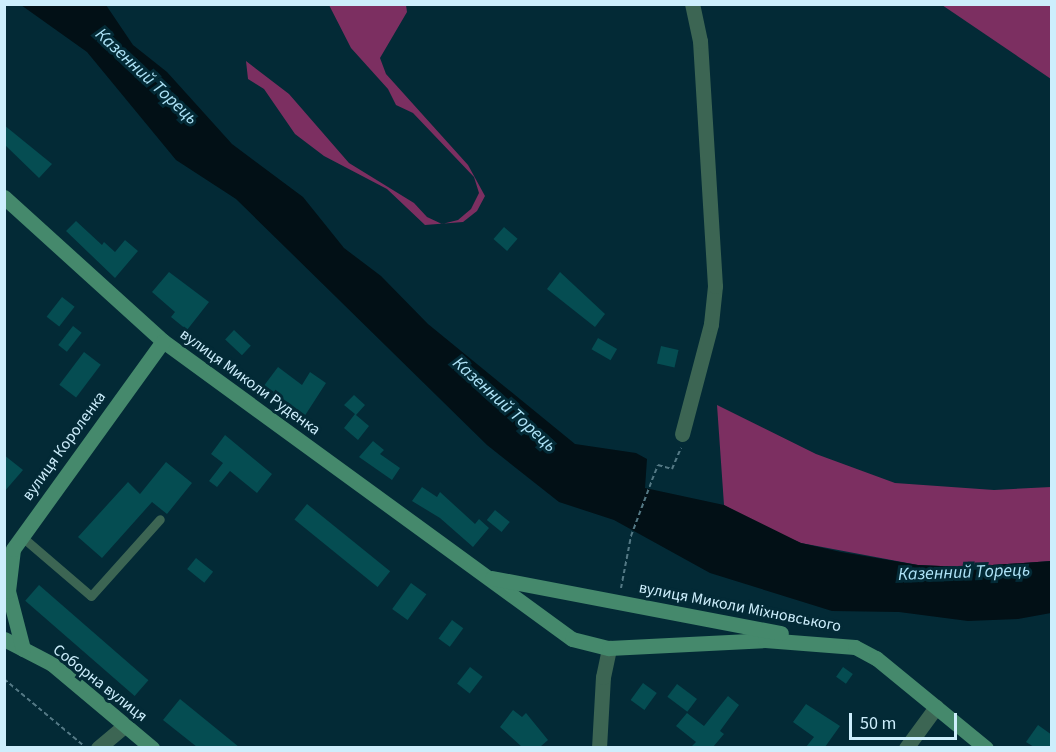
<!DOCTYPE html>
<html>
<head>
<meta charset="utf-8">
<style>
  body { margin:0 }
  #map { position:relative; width:1056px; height:752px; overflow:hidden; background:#032a36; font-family:"Source Sans 3",sans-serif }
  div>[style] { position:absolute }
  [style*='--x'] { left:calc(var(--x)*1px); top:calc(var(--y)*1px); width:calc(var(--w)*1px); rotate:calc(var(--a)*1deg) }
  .forest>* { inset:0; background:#7c2f61 }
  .water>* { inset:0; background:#021016 }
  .building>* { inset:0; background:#054d52; transform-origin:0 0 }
  .path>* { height:2px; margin-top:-1px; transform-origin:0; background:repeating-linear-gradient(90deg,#547985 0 4.5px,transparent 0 7.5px) }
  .lane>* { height:9px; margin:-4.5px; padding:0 4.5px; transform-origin:4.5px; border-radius:4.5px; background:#3c6553 }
  .street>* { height:15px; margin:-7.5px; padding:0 7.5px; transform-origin:7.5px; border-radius:7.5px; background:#3c6553 }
  .secondary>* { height:15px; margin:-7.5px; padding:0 7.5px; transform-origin:7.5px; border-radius:7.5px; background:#45896c }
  span { translate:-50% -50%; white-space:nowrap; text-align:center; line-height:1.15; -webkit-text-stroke:6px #032a36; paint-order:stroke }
  .street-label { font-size:16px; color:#cdeefc }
  .water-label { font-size:18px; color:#aee3f7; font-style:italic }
  .frame { position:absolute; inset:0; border:6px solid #cdeefc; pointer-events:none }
  .scale { position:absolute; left:849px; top:713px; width:108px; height:27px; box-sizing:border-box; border:3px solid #cdeefc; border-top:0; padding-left:8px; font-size:18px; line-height:21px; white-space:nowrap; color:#cdeefc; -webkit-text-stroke:4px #032a36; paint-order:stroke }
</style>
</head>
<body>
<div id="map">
  <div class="forest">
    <div style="clip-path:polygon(329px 5px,406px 5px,407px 12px,380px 58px,386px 74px,468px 165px,485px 196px,477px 211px,463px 222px,425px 225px,387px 189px,324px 156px,295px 134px,264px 89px,248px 79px,246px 61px,289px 94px,349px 163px,414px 203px,427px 217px,442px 224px,458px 220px,471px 209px,479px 193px,474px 177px,413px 113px,396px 105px,388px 89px,351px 48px)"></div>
    <div style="clip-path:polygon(942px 5px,1051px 5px,1051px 79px)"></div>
    <div style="clip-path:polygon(717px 405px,816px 454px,895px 483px,994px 490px,1051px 487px,1051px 561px,963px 567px,918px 565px,801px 543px,766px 529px,724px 505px)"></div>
  </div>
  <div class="water">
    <div style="clip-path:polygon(21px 5px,106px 5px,133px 45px,167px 72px,232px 144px,303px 197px,344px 248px,381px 276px,428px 324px,575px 444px,636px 453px,647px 459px,645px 488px,724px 505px,801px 543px,841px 552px,918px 565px,963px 567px,1051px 561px,1051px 613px,1018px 619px,968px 621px,899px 612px,832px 611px,710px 573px,614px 520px,559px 502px,487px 445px,236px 199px,176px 160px,87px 52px)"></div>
  </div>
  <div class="building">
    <div style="clip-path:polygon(4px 125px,52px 164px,39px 178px,4px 144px)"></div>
    <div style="clip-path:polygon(76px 221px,102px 245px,104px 242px,115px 252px,125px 240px,138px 251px,115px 278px,66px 231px)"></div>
    <div style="left:504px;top:227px;width:18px;height:16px;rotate:41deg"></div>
    <div style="clip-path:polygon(169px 272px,209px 302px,187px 330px,171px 317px,175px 312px,152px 292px)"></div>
    <div style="clip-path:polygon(560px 272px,605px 314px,595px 327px,547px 289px)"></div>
    <div style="left:62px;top:297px;width:16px;height:25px;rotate:38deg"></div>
    <div style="left:73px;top:326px;width:11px;height:24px;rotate:38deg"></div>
    <div style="left:234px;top:330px;width:23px;height:13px;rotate:43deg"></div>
    <div style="left:598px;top:338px;width:22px;height:13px;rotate:30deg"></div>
    <div style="left:661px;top:346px;width:18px;height:18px;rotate:13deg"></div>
    <div style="left:84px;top:352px;width:21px;height:41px;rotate:37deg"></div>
    <div style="clip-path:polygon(278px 367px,302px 385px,310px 372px,326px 383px,304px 417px,263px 387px)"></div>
    <div style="clip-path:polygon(354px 395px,365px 405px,356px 415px,369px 426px,358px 440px,344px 428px,355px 414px,344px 405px)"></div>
    <div style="clip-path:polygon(225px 435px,272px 474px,257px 493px,230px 471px,217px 487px,209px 481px,223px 463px,211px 454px)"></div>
    <div style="clip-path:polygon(373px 441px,384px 450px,380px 454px,400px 468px,392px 480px,359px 457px)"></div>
    <div style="clip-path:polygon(4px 455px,23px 470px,4px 492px)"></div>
    <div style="clip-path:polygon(166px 462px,192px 483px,167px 514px,152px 502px,102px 558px,78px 537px,128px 482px,140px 494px)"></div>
    <div style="clip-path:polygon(422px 487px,437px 497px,440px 492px,475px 524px,479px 519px,489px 528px,473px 547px,440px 518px,412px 501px)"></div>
    <div style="left:307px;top:504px;width:107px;height:20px;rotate:39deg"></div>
    <div style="left:495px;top:510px;width:19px;height:13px;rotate:39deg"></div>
    <div style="left:196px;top:558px;width:22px;height:14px;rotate:39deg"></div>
    <div style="left:411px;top:583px;width:19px;height:32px;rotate:36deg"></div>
    <div style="left:39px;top:585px;width:145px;height:21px;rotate:41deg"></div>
    <div style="left:452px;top:620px;width:14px;height:23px;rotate:36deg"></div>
    <div style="left:470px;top:667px;width:16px;height:21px;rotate:38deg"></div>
    <div style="left:843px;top:667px;width:12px;height:12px;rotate:35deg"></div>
    <div style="left:643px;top:683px;width:17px;height:21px;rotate:36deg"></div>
    <div style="left:677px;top:684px;width:25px;height:16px;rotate:37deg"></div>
    <div style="clip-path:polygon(728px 696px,739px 705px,720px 731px,724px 734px,713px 747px,691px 747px,696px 742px,676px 726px,687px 713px,704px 726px)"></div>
    <div style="clip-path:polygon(180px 699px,239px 747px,197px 747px,163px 720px)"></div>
    <div style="clip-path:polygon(806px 704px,840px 726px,825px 747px,806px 747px,814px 737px,793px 722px)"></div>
    <div style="clip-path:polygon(513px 710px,522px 717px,526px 713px,548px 740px,540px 747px,522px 747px,500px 727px)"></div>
    <div style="clip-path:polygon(1038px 725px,1052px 735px,1052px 747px,1034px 747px,1026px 742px)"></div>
  </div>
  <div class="path">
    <div style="--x:621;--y:588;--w:53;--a:-79.1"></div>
    <div style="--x:631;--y:536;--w:60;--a:-69.4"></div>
    <div style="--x:652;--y:480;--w:16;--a:-68"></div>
    <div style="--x:658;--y:465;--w:15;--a:16"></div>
    <div style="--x:672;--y:469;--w:23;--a:-67"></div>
    <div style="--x:4;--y:679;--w:104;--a:39.9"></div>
  </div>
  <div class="lane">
    <div style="--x:21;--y:536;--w:92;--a:40.6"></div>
    <div style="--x:91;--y:596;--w:103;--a:-48.1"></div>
  </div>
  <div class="street">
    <div style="--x:682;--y:434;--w:114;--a:-75.2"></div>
    <div style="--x:711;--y:324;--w:38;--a:-84"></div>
    <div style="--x:715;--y:286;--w:245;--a:-93.5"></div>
    <div style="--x:700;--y:41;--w:38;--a:-102"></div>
    <div style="--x:98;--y:748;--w:35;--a:-40"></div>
    <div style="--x:599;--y:748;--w:71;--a:-86.8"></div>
    <div style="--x:603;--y:677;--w:30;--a:-78"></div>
    <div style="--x:906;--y:748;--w:51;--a:-53.8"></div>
  </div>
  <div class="secondary">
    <div style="--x:4;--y:197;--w:215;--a:42.2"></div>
    <div style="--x:163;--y:341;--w:506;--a:36.08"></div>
    <div style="--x:572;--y:639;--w:38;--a:14"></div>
    <div style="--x:609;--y:648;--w:156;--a:-2.9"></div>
    <div style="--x:765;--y:640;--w:90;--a:4.4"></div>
    <div style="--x:855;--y:647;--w:24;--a:28"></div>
    <div style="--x:876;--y:658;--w:142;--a:39.3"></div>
    <div style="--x:492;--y:578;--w:294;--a:10.8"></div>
    <div style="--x:4;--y:639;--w:54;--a:27.5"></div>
    <div style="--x:52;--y:664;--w:131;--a:40"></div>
    <div style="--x:23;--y:649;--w:60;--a:-104.5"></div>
    <div style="--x:8;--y:591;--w:42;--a:-83.2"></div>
    <div style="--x:13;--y:549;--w:256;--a:-54.2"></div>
  </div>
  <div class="street-label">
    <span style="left:250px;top:382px;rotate:36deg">вулиця Миколи Руденка</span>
    <span style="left:64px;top:446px;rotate:-54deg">вулиця Короленка</span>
    <span style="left:740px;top:607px;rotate:11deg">вулиця Миколи Міхновського</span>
    <span style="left:100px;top:683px;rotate:38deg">Соборна вулиця</span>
  </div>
  <div class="water-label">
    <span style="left:146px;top:77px;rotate:43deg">Казенний Торець</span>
    <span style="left:504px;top:405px;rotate:42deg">Казенний Торець</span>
    <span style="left:964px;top:573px;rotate:-2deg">Казенний Торець</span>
  </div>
  <div class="frame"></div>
  <div class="scale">50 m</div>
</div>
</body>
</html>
